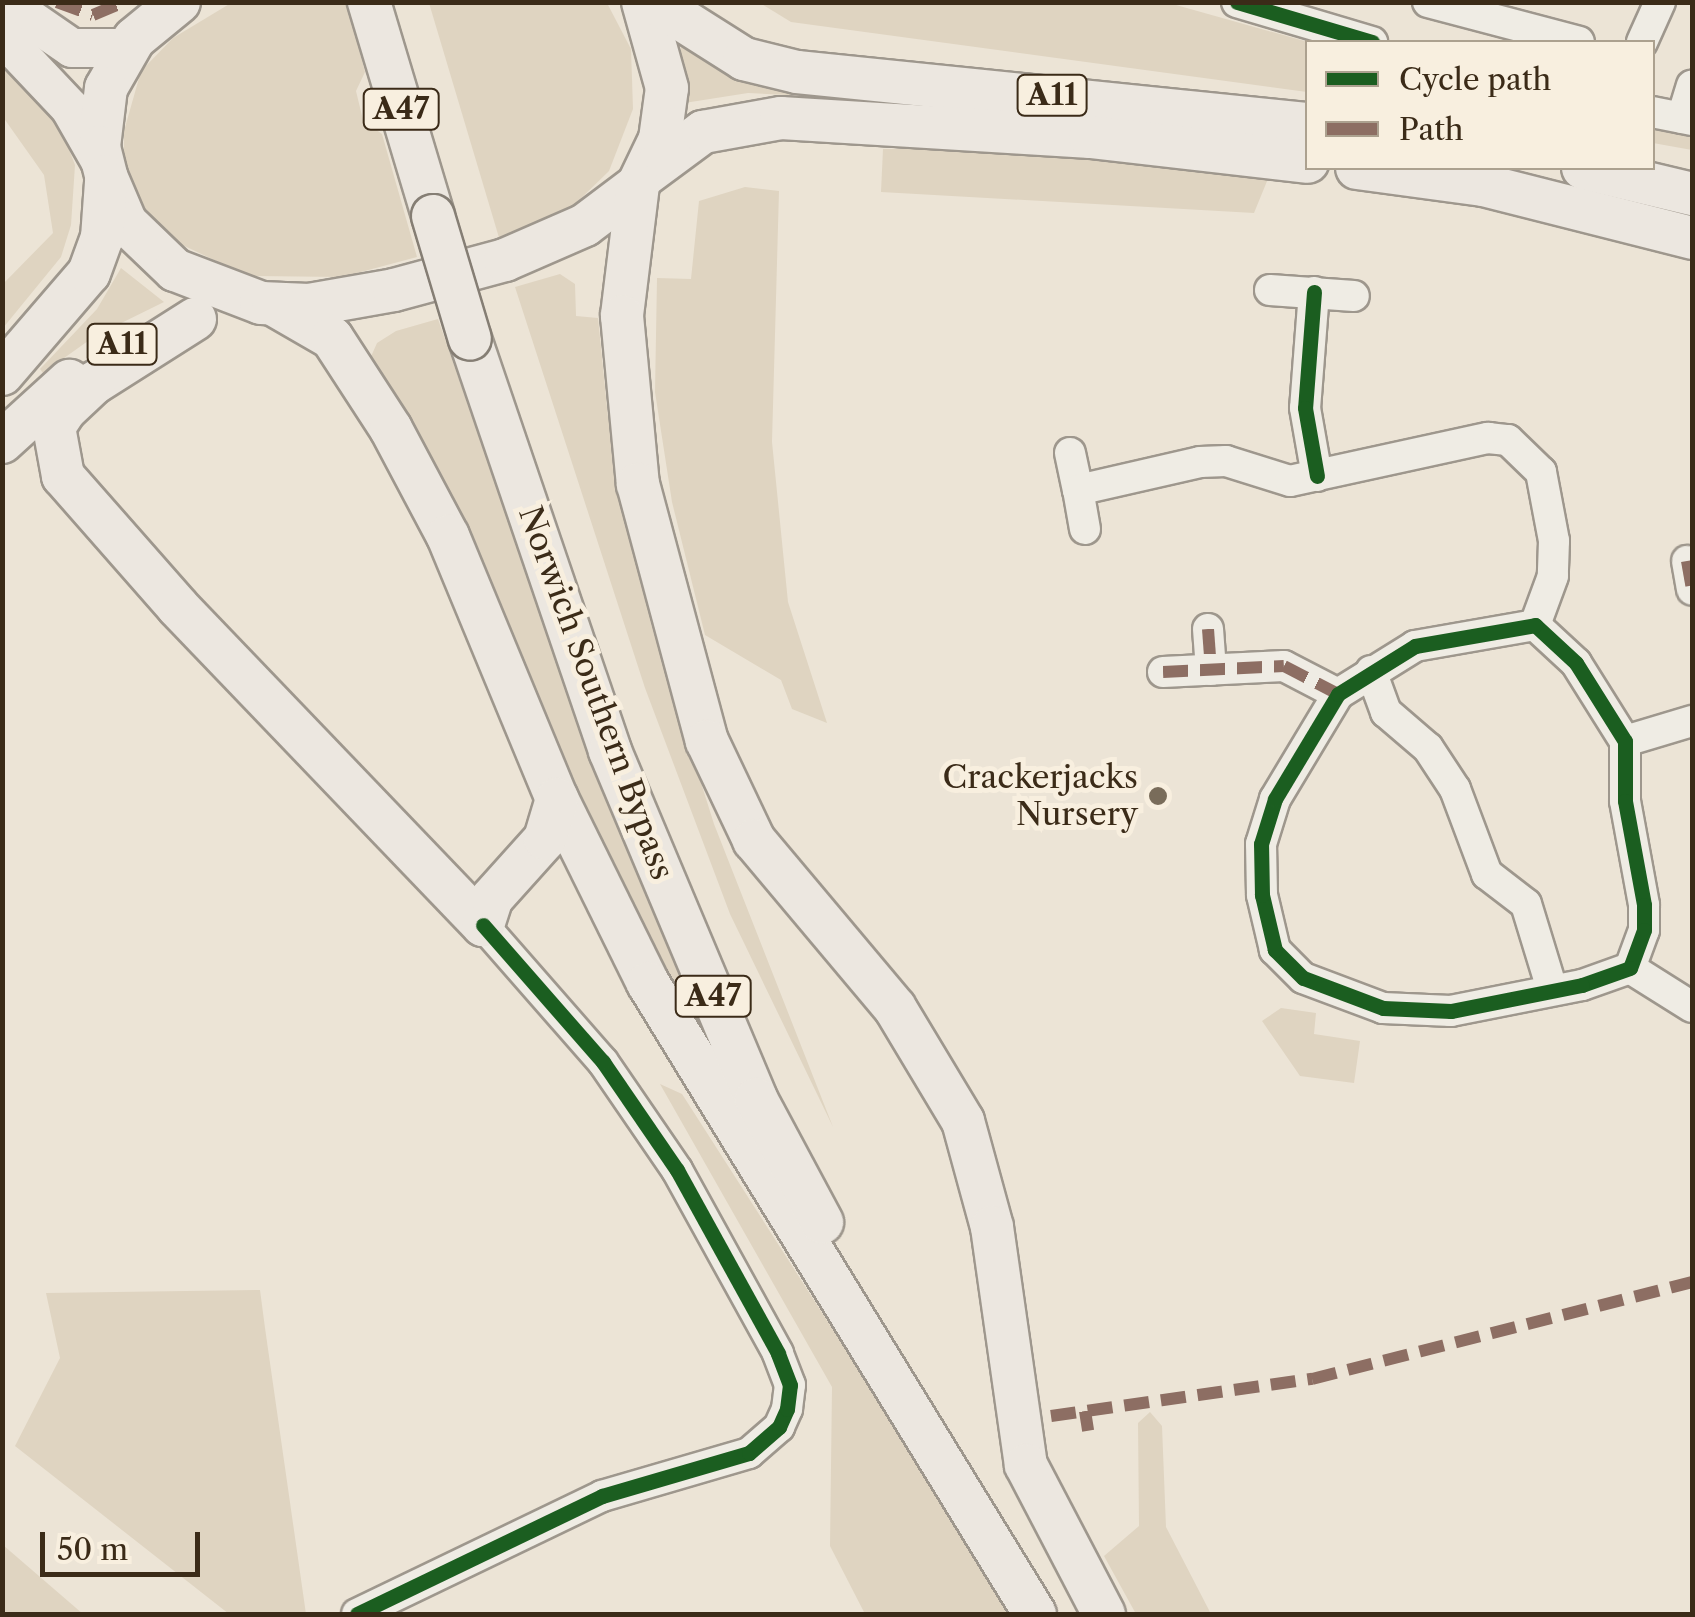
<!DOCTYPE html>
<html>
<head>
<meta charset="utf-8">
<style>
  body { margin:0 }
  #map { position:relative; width:1695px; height:1617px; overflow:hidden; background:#ece4d6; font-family:"Libre Caslon Text",serif }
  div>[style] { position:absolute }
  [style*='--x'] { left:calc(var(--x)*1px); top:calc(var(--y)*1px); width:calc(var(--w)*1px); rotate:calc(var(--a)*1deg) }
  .green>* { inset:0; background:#dfd4c1 }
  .roads { filter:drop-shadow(2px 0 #9e978d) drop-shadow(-2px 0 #9e978d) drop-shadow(0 2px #9e978d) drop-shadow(0 -2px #9e978d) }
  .minor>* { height:30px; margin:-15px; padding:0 15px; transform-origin:15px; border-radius:15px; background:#efece4 }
  .major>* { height:38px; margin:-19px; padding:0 19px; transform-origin:19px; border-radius:19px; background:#ece7e0 }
  .highway>* { height:42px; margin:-21px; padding:0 21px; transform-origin:21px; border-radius:21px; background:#ece7e0 }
  .bridges { filter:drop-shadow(2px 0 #857e74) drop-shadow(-2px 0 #857e74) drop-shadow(0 2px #857e74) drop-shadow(0 -2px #857e74) }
  .highway-bridge>* { height:42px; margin:-21px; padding:0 21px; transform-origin:21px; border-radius:21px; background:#ece7e0 }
  .quiet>* { height:12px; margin-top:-6px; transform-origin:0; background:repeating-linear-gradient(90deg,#8d6e63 0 25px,transparent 0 37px) }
  .cycleway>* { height:15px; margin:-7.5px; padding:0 7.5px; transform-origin:7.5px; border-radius:7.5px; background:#1b5e20 }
  .dots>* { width:28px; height:28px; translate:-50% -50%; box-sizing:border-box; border:5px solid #f8efdf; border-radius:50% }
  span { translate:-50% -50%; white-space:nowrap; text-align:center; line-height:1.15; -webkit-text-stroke:10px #f8efdf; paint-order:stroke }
  .shield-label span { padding:2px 8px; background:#f8efdf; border:2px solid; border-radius:8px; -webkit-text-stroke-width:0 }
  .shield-label { font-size:30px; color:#3b2b18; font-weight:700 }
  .street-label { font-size:32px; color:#3b2b18 }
  .poi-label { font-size:32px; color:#3b2b18 }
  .right { translate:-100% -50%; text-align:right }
  .frame { position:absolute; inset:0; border:5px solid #3b2b18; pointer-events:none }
  .legend { position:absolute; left:1305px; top:40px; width:350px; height:130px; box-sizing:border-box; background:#f8efdf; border:2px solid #aca18f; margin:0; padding:12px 18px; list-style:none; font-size:30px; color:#3b2b18 }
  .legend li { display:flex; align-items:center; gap:20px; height:50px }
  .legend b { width:50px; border:2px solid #aca18f }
  .scale { position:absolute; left:40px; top:1532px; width:160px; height:45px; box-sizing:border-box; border:5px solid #3b2b18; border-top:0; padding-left:12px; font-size:30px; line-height:35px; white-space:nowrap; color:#3b2b18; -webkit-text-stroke:8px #f8efdf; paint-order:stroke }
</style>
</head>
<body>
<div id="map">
  <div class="green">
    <div style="clip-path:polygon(231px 3px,347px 3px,365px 72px,356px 91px,363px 120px,382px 134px,417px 257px,342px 277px,248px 276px,174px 241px,148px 216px,124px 167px,124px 131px,141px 71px,173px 38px)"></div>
    <div style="clip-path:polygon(429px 3px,607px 3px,631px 49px,633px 109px,609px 171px,569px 210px,500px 241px)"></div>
    <div style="clip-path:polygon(760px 3px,1169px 3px,1308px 42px,1307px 92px,791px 22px)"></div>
    <div style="clip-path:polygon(681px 46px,751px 78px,892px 100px,748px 93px,678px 104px)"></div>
    <div style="clip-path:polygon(3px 61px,62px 131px,75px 165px,71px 225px,61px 257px,3px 328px,2px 285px,53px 233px,44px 175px,3px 117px)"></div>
    <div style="clip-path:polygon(1652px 127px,1692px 134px,1692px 150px,1653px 143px)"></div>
    <div style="clip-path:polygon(883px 149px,1043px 149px,1272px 169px,1254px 213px,881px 192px)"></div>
    <div style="clip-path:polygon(745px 187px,779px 191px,772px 442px,788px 602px,827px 723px,792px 709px,781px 680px,705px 635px,672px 502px,655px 392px,657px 278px,691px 279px,699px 201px)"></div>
    <div style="clip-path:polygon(121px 268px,164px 302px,95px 336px,43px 373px,40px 369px,97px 309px)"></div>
    <div style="clip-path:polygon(560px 274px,575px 284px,576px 316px,598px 318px,608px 417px,652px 627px,714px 824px,833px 1127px,730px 914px,645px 688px,515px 287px)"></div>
    <div style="clip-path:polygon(438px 319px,592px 760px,667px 945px,759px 1129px,654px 974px,369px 361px,377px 343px,396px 331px)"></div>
    <div style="clip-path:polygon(1281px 1008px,1316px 1013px,1314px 1034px,1360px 1041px,1354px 1083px,1300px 1076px,1262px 1021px)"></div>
    <div style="clip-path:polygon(660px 1084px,682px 1094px,1015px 1614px,865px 1614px,830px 1546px,832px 1387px)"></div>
    <div style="clip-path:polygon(260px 1290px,265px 1328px,306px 1614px,229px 1614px,15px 1446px,60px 1358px,46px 1293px)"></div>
    <div style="clip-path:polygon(1150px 1412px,1162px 1426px,1166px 1527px,1211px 1614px,1136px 1614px,1104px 1556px,1139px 1526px,1138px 1423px)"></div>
    <div style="clip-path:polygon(2px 1545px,3px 1545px,83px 1614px,3px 1614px)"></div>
  </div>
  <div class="roads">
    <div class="minor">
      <div style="--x:1237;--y:2;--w:141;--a:16.5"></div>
      <div style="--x:1428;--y:2;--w:156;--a:14.8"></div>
      <div style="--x:1642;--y:42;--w:44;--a:-65.8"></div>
      <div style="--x:1652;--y:112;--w:41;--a:11.3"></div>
      <div style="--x:1682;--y:118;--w:34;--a:-73"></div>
      <div style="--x:1270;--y:290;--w:84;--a:4.1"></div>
      <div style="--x:1314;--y:292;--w:116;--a:94.4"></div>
      <div style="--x:1305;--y:408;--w:69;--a:80"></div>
      <div style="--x:1070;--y:453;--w:38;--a:78"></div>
      <div style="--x:1085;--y:529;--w:40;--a:-100"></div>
      <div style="--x:1078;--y:490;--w:125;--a:-12.9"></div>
      <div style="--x:1200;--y:462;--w:26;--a:-2"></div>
      <div style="--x:1226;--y:461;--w:67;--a:17.4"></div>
      <div style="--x:1290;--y:481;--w:203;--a:-12.3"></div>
      <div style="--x:1488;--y:438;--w:20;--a:6"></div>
      <div style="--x:1508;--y:440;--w:46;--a:44.1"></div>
      <div style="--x:1541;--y:472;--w:70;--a:79.3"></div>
      <div style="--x:1554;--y:541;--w:35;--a:92"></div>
      <div style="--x:1553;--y:576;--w:52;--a:110.2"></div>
      <div style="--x:1687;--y:561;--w:29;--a:80"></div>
      <div style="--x:1535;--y:625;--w:56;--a:42.8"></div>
      <div style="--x:1576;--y:663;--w:92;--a:57.9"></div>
      <div style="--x:1625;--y:741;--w:60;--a:90"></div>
      <div style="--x:1625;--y:801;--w:106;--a:79.6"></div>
      <div style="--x:1644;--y:905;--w:25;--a:90"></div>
      <div style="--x:1644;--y:930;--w:40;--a:110.2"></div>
      <div style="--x:1630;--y:968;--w:51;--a:160.5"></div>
      <div style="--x:1582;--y:985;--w:134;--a:168.8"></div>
      <div style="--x:1451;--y:1011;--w:68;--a:-177.5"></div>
      <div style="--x:1383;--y:1008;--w:85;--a:-159.4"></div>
      <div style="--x:1303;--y:978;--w:40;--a:-135"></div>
      <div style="--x:1275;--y:950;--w:57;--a:-103.3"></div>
      <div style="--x:1262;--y:895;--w:51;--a:-91.1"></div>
      <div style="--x:1261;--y:844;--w:47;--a:-72.7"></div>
      <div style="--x:1275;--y:799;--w:122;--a:-59"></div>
      <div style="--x:1338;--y:694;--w:91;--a:-31.9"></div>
      <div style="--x:1415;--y:646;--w:122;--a:-9.9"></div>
      <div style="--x:1208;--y:629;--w:41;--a:85.8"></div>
      <div style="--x:1371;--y:671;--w:44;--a:69.9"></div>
      <div style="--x:1386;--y:712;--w:55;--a:40.6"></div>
      <div style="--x:1428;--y:748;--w:49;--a:56.6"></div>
      <div style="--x:1455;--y:789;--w:91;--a:69.4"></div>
      <div style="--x:1487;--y:874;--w:49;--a:37.6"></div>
      <div style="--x:1526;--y:904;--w:89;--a:73"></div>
      <div style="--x:1163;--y:672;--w:121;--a:-2.8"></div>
      <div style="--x:1284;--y:666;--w:61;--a:27.4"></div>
      <div style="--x:1625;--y:741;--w:70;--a:-16.6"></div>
      <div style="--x:1630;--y:968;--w:73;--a:32.2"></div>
      <div style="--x:357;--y:1614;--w:272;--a:-25.7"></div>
      <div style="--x:602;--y:1496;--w:153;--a:-16.3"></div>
      <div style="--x:749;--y:1453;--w:40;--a:-41"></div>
      <div style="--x:779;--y:1427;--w:20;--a:-66"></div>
      <div style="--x:787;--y:1409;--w:24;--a:-83"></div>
      <div style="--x:790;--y:1385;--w:34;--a:-111"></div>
      <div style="--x:778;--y:1353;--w:209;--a:-118.9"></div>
      <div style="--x:677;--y:1170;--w:131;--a:-124.4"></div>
      <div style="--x:603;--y:1062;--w:182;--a:-131.2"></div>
    </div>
    <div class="major">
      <div style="--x:5;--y:2;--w:81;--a:34.5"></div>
      <div style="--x:72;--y:48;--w:56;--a:0"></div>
      <div style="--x:2;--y:36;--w:99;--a:46.6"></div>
      <div style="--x:70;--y:108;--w:64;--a:60.3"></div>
    </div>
    <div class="highway">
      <div style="--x:179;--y:2;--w:58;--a:140.6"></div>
      <div style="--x:134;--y:39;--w:56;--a:119.7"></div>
      <div style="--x:106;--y:88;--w:59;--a:96.8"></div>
      <div style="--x:99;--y:147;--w:30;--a:76"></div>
      <div style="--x:106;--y:176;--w:51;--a:66.9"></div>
      <div style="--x:126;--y:223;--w:68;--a:43.8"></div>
      <div style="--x:175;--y:270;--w:92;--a:21"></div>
      <div style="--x:261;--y:303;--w:48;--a:2.4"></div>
      <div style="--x:309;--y:305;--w:86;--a:-10"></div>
      <div style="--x:394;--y:290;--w:115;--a:-15.1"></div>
      <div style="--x:505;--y:260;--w:87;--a:-23.6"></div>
      <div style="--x:585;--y:225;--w:66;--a:-37"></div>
      <div style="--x:638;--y:185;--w:51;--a:-64.4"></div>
      <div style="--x:660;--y:139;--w:51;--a:-82.2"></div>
      <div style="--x:667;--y:88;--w:89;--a:-105.6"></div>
      <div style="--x:369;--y:2;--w:223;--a:73.3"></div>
      <div style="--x:654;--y:2;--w:107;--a:32.3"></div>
      <div style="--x:744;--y:59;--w:55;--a:13.8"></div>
      <div style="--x:797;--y:72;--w:514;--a:5.81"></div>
      <div style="--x:1357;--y:168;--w:127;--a:7.7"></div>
      <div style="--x:1483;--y:185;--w:216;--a:14.2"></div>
      <div style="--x:1583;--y:168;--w:112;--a:13.4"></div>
      <div style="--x:646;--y:174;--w:71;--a:-36.4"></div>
      <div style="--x:703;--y:132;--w:79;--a:-10.2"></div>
      <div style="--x:781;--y:118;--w:310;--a:3.5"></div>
      <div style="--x:1090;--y:137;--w:219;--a:6.5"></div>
      <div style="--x:638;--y:185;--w:132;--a:97"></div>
      <div style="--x:622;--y:316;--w:169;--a:84.6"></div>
      <div style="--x:638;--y:484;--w:266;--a:75"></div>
      <div style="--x:707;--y:741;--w:110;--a:64.6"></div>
      <div style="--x:754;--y:840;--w:219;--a:50"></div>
      <div style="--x:895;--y:1008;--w:132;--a:59"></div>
      <div style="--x:963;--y:1121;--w:110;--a:74.7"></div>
      <div style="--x:992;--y:1227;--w:240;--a:81.9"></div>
      <div style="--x:1026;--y:1465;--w:168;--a:62.4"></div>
      <div style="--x:273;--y:304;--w:68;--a:30"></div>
      <div style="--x:332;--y:338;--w:108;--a:57"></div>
      <div style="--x:391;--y:429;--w:121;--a:62"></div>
      <div style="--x:448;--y:536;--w:285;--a:67.5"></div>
      <div style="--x:557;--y:799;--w:205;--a:63.7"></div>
      <div style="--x:648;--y:983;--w:740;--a:58.48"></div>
      <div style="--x:195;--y:319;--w:120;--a:147.6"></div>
      <div style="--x:94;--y:383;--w:40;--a:137"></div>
      <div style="--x:65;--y:410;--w:20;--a:123"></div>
      <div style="--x:54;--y:427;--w:50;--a:79.6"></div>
      <div style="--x:63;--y:476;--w:174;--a:48.7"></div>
      <div style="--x:178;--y:607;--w:441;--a:46.2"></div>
      <div style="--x:470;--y:339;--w:435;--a:71.2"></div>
      <div style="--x:610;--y:751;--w:377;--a:67.2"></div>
      <div style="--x:756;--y:1099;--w:140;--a:61.8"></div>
      <div style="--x:2;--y:374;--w:133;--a:-49.3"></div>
      <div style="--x:89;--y:273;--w:37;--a:-70"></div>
      <div style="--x:102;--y:238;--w:56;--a:-85.9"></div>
      <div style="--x:2;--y:442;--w:91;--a:-42.3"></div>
      <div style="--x:483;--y:925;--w:28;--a:-72"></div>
      <div style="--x:492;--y:898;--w:79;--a:-48.1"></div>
      <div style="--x:545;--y:839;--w:42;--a:-73.3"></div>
    </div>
  </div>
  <div class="bridges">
    <div class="highway-bridge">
      <div style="--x:433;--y:216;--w:128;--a:73.3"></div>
    </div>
  </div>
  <div class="quiet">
    <div style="--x:57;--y:2;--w:38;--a:20"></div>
    <div style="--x:93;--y:15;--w:33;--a:-23"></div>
    <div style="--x:1687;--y:561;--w:29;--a:80"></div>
    <div style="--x:1208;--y:629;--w:41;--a:85.8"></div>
    <div style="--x:1163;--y:672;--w:121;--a:-2.8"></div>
    <div style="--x:1284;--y:666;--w:61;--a:27.4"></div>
    <div style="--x:1085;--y:1411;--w:20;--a:81"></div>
    <div style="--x:1051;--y:1416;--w:264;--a:-8.1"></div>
    <div style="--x:1312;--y:1379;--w:392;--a:-14.3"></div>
  </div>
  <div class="cycleway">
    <div style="--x:1237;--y:2;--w:141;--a:16.5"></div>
    <div style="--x:1314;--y:292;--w:116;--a:94.4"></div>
    <div style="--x:1305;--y:408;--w:69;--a:80"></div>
    <div style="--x:1535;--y:625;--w:56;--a:42.8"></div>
    <div style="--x:1576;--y:663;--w:92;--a:57.9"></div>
    <div style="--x:1625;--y:741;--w:60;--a:90"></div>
    <div style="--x:1625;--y:801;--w:106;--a:79.6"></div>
    <div style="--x:1644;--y:905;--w:25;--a:90"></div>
    <div style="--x:1644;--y:930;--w:40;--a:110.2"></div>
    <div style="--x:1630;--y:968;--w:51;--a:160.5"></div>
    <div style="--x:1582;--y:985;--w:134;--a:168.8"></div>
    <div style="--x:1451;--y:1011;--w:68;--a:-177.5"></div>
    <div style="--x:1383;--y:1008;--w:85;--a:-159.4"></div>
    <div style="--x:1303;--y:978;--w:40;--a:-135"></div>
    <div style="--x:1275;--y:950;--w:57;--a:-103.3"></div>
    <div style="--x:1262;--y:895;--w:51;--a:-91.1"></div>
    <div style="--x:1261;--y:844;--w:47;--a:-72.7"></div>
    <div style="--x:1275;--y:799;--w:122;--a:-59"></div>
    <div style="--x:1338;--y:694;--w:91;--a:-31.9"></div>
    <div style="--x:1415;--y:646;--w:122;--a:-9.9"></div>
    <div style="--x:357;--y:1614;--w:272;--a:-25.7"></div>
    <div style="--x:602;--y:1496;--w:153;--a:-16.3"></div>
    <div style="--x:749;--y:1453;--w:40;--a:-41"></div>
    <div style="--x:779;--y:1427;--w:20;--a:-66"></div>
    <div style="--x:787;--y:1409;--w:24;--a:-83"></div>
    <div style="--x:790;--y:1385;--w:34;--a:-111"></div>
    <div style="--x:778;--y:1353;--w:209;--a:-118.9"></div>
    <div style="--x:677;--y:1170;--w:131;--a:-124.4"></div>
    <div style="--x:603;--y:1062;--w:182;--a:-131.2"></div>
  </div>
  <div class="dots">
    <div style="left:1158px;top:796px;background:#796c5a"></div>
  </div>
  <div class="shield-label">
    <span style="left:1052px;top:95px">A11</span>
    <span style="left:401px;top:109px">A47</span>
    <span style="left:122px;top:344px">A11</span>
    <span style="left:713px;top:996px">A47</span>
  </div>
  <div class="street-label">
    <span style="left:596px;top:693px;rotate:70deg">Norwich Southern Bypass</span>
  </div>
  <div class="poi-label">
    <span class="right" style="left:1138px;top:796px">Crackerjacks<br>Nursery</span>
  </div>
  <div class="frame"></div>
  <ul class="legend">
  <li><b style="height:12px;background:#1b5e20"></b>Cycle path</li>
  <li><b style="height:12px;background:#8d6e63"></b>Path</li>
  </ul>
  <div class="scale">50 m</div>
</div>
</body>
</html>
